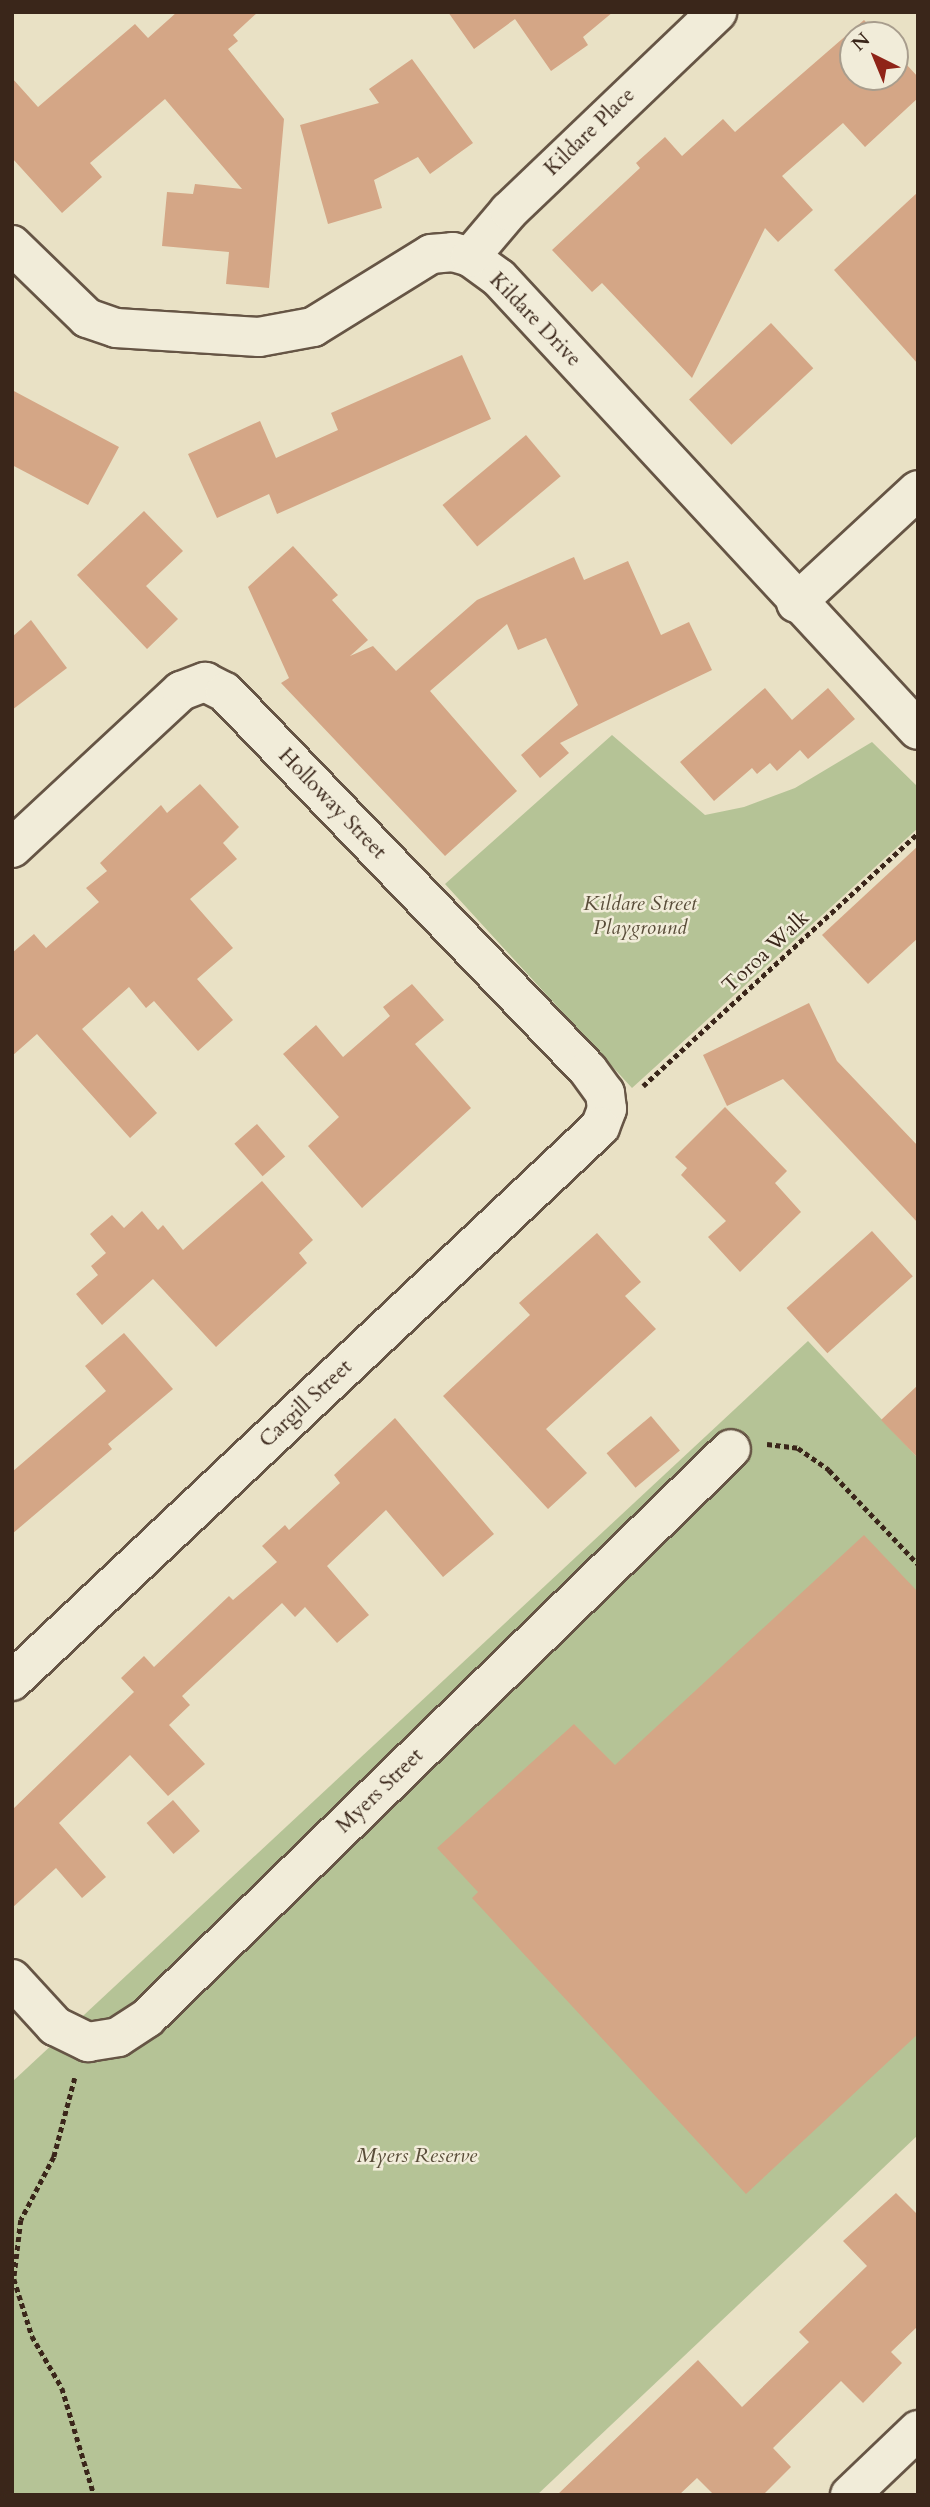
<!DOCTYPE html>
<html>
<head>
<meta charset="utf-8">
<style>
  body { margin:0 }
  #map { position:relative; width:930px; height:2507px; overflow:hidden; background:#e9e1c5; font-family:Cardo,serif }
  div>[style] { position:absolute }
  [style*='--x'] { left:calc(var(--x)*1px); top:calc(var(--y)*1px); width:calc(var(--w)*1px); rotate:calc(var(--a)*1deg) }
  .green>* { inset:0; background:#b5c396 }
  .building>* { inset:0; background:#d4a686; transform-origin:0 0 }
  .path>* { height:4.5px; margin-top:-2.25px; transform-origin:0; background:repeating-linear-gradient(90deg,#3a261a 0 5px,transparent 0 8.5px) }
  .roads { filter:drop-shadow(2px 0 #665545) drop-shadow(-2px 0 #665545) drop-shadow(0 2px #665545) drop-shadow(0 -2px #665545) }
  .minor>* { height:38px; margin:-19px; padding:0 19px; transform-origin:19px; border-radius:19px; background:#f1ecd9 }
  span { translate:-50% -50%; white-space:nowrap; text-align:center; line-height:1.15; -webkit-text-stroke:5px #f1ecd9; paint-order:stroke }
  .street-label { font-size:21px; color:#3a261a }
  .park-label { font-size:21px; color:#594d39; font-style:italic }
  .frame { position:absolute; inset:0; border:14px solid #3a261a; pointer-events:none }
  .north { position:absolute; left:839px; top:21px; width:70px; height:70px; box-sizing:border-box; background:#f1ecd9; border:2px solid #a89d8d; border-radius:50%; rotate:317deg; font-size:19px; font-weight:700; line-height:28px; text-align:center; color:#3a261a }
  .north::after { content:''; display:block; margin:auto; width:24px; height:32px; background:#8f2418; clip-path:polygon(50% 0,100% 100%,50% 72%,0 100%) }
</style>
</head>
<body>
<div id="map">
  <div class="green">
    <div style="clip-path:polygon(612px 735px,705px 815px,744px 807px,795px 788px,872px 742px,918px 787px,918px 828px,632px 1088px,445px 884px)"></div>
    <div style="clip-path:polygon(808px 1341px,918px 1458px,918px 2135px,537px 2495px,12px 2495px,12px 2082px)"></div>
  </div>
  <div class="building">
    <div style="clip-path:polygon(177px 12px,258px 12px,233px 35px,238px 41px,228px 49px,284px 119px,269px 288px,226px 284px,229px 252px,162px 246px,167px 192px,193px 194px,195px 184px,242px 189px,165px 99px,90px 163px,102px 177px,62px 213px,12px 158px,12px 78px,38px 107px,135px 24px,148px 38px)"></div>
    <div style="clip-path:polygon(448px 12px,613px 12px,583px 37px,588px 45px,551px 71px,515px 19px,474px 49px)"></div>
    <div style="clip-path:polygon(864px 20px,879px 35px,853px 35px,853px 77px,895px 77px,895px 52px,918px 77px,918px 98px,865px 147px,843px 123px,782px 176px,813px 210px,778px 242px,765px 228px,692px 378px,602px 283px,592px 292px,552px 250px,640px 168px,636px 163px,665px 137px,682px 156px,723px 119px,735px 132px)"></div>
    <div style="clip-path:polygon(412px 59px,473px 143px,430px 174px,418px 157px,374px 180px,382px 208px,328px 224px,300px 125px,379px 103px,369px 89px)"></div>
    <div style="clip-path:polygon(918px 192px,918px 364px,834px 270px)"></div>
    <div style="left:771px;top:323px;width:62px;height:112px;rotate:47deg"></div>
    <div style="clip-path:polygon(462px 355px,491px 419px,277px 514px,269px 494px,217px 518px,188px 454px,260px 421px,276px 458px,338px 430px,331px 413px)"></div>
    <div style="clip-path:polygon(12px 390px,119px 447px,88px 505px,12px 465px)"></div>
    <div style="left:526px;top:435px;width:54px;height:109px;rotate:50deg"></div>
    <div style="clip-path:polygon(144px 511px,183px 551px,146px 586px,178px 619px,147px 649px,77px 575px)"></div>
    <div style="clip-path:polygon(293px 546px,338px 595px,332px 600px,368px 640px,350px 656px,373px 646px,396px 671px,477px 600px,574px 557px,584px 580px,628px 561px,661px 635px,689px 622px,712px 670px,560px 743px,569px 753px,540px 778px,521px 755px,578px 705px,546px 638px,518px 650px,507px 624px,430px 691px,517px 791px,445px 856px,281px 683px,289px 678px,248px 587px)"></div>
    <div style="clip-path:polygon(31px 620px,67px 668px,12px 710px,12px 637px)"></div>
    <div style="clip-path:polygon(765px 688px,792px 720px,828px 688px,855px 719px,808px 759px,800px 750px,777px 771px,770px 763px,757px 774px,752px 768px,714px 801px,680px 762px)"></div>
    <div style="clip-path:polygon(200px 784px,239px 827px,223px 843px,237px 859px,190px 899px,233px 948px,197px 979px,233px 1020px,198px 1051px,154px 1001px,146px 1008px,129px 987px,82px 1029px,157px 1113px,130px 1138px,37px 1034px,12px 1056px,12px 953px,34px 934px,46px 948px,99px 902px,86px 888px,107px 871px,100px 863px,161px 805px,167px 813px)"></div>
    <div style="clip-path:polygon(918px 846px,918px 938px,868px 984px,822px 935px)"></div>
    <div style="clip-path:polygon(412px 984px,444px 1020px,415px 1044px,471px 1108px,362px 1208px,308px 1146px,339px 1117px,283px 1054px,316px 1025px,343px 1057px,390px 1016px,383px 1007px)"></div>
    <div style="clip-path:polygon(809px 1003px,837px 1061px,918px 1146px,918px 1223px,783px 1079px,727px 1106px,703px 1055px)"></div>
    <div style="clip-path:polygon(725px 1107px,787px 1171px,775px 1183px,801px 1212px,740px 1272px,708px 1237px,726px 1221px,681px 1175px,687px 1168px,675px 1157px)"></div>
    <div style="left:257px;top:1124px;width:43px;height:30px;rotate:49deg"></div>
    <div style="clip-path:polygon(262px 1181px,313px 1240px,299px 1253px,307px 1263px,216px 1347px,153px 1279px,102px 1325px,76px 1294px,98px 1275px,91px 1266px,106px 1253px,90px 1234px,112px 1215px,124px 1228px,142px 1211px,158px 1230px,163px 1225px,183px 1250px)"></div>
    <div style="left:872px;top:1231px;width:61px;height:115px;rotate:48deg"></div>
    <div style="clip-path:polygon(597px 1233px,641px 1282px,625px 1296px,656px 1329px,546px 1429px,587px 1473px,548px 1509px,443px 1396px,530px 1315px,519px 1303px)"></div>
    <div style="clip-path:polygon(124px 1333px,173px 1389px,108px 1444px,112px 1449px,12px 1534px,12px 1472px,106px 1391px,85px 1366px)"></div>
    <div style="clip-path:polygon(918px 1385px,918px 1458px,881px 1420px)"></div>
    <div style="left:651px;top:1416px;width:45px;height:58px;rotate:50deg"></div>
    <div style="clip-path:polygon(395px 1418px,494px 1534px,443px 1577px,386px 1510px,327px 1566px,369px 1615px,337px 1643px,305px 1607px,295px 1617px,282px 1603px,182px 1696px,190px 1705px,169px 1725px,205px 1764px,168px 1796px,130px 1755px,59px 1823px,106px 1877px,82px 1898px,56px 1868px,12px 1908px,12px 1810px,134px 1692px,121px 1678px,144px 1656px,154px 1667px,229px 1596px,233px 1600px,277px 1562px,262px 1546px,285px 1525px,289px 1530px,340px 1483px,334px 1475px)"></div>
    <div style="clip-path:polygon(864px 1535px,918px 1592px,918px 2034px,746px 2194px,472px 1898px,478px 1892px,437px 1848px,574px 1724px,615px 1765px)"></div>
    <div style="left:173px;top:1800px;width:41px;height:35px;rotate:49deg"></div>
    <div style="clip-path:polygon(896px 2193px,918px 2215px,918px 2326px,891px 2352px,902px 2363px,863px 2403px,841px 2381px,773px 2448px,791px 2467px,763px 2495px,714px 2495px,697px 2478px,679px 2495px,557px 2495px,698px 2360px,742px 2407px,809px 2342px,799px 2332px,867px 2266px,843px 2241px)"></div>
  </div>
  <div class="path">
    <div style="--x:643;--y:1086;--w:374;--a:-42.6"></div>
    <div style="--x:767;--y:1444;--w:31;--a:7"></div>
    <div style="--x:798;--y:1448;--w:38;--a:35"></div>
    <div style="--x:829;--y:1470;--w:129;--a:46.6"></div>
    <div style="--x:75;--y:2078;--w:82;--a:104.9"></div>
    <div style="--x:54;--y:2157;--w:71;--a:117.6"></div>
    <div style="--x:21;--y:2220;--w:59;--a:96.8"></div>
    <div style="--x:14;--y:2279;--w:60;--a:72.5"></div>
    <div style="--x:32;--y:2336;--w:60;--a:60"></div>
    <div style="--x:62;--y:2388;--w:112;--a:73.3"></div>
  </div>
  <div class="roads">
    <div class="minor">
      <div style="--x:12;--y:245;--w:105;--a:44.2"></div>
      <div style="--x:87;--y:318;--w:31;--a:19"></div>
      <div style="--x:116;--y:328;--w:143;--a:3.6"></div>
      <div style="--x:259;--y:337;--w:55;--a:-10.5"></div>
      <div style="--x:313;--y:327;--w:139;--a:-31.7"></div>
      <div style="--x:431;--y:254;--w:22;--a:-5"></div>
      <div style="--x:453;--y:252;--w:18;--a:16"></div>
      <div style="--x:470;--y:257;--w:36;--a:36"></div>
      <div style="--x:499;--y:278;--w:616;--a:47.17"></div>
      <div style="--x:470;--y:257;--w:60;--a:-49.7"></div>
      <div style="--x:509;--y:211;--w:288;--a:-43.7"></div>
      <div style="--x:796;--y:603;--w:166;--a:-42.8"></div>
      <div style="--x:12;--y:848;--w:231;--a:-42.9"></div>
      <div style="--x:181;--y:691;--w:26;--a:-21"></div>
      <div style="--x:205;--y:682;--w:22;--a:27"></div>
      <div style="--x:225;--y:692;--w:524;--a:46.16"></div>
      <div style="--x:588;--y:1070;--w:29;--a:54"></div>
      <div style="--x:605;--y:1093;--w:16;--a:83"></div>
      <div style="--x:607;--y:1109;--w:19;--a:111"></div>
      <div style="--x:600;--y:1127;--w:808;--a:136.71"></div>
      <div style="--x:12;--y:1979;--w:64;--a:47.5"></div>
      <div style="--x:55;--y:2026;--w:37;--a:26"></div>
      <div style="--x:88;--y:2042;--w:30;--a:-9"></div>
      <div style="--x:118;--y:2037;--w:35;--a:-33"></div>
      <div style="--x:147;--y:2018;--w:815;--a:-44.25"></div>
      <div style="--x:850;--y:2495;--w:94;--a:-43.7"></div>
    </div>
  </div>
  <div class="street-label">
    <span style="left:590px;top:132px;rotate:-44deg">Kildare Place</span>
    <span style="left:535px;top:320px;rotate:46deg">Kildare Drive</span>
    <span style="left:332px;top:804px;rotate:46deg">Holloway Street</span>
    <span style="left:766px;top:952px;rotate:-43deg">Toroa Walk</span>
    <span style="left:306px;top:1404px;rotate:-43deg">Cargill Street</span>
    <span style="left:380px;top:1791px;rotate:-44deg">Myers Street</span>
  </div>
  <div class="park-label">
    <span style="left:640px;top:916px">Kildare Street<br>Playground</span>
    <span style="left:417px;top:2156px">Myers Reserve</span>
  </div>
  <div class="frame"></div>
  <div class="north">N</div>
</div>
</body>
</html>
